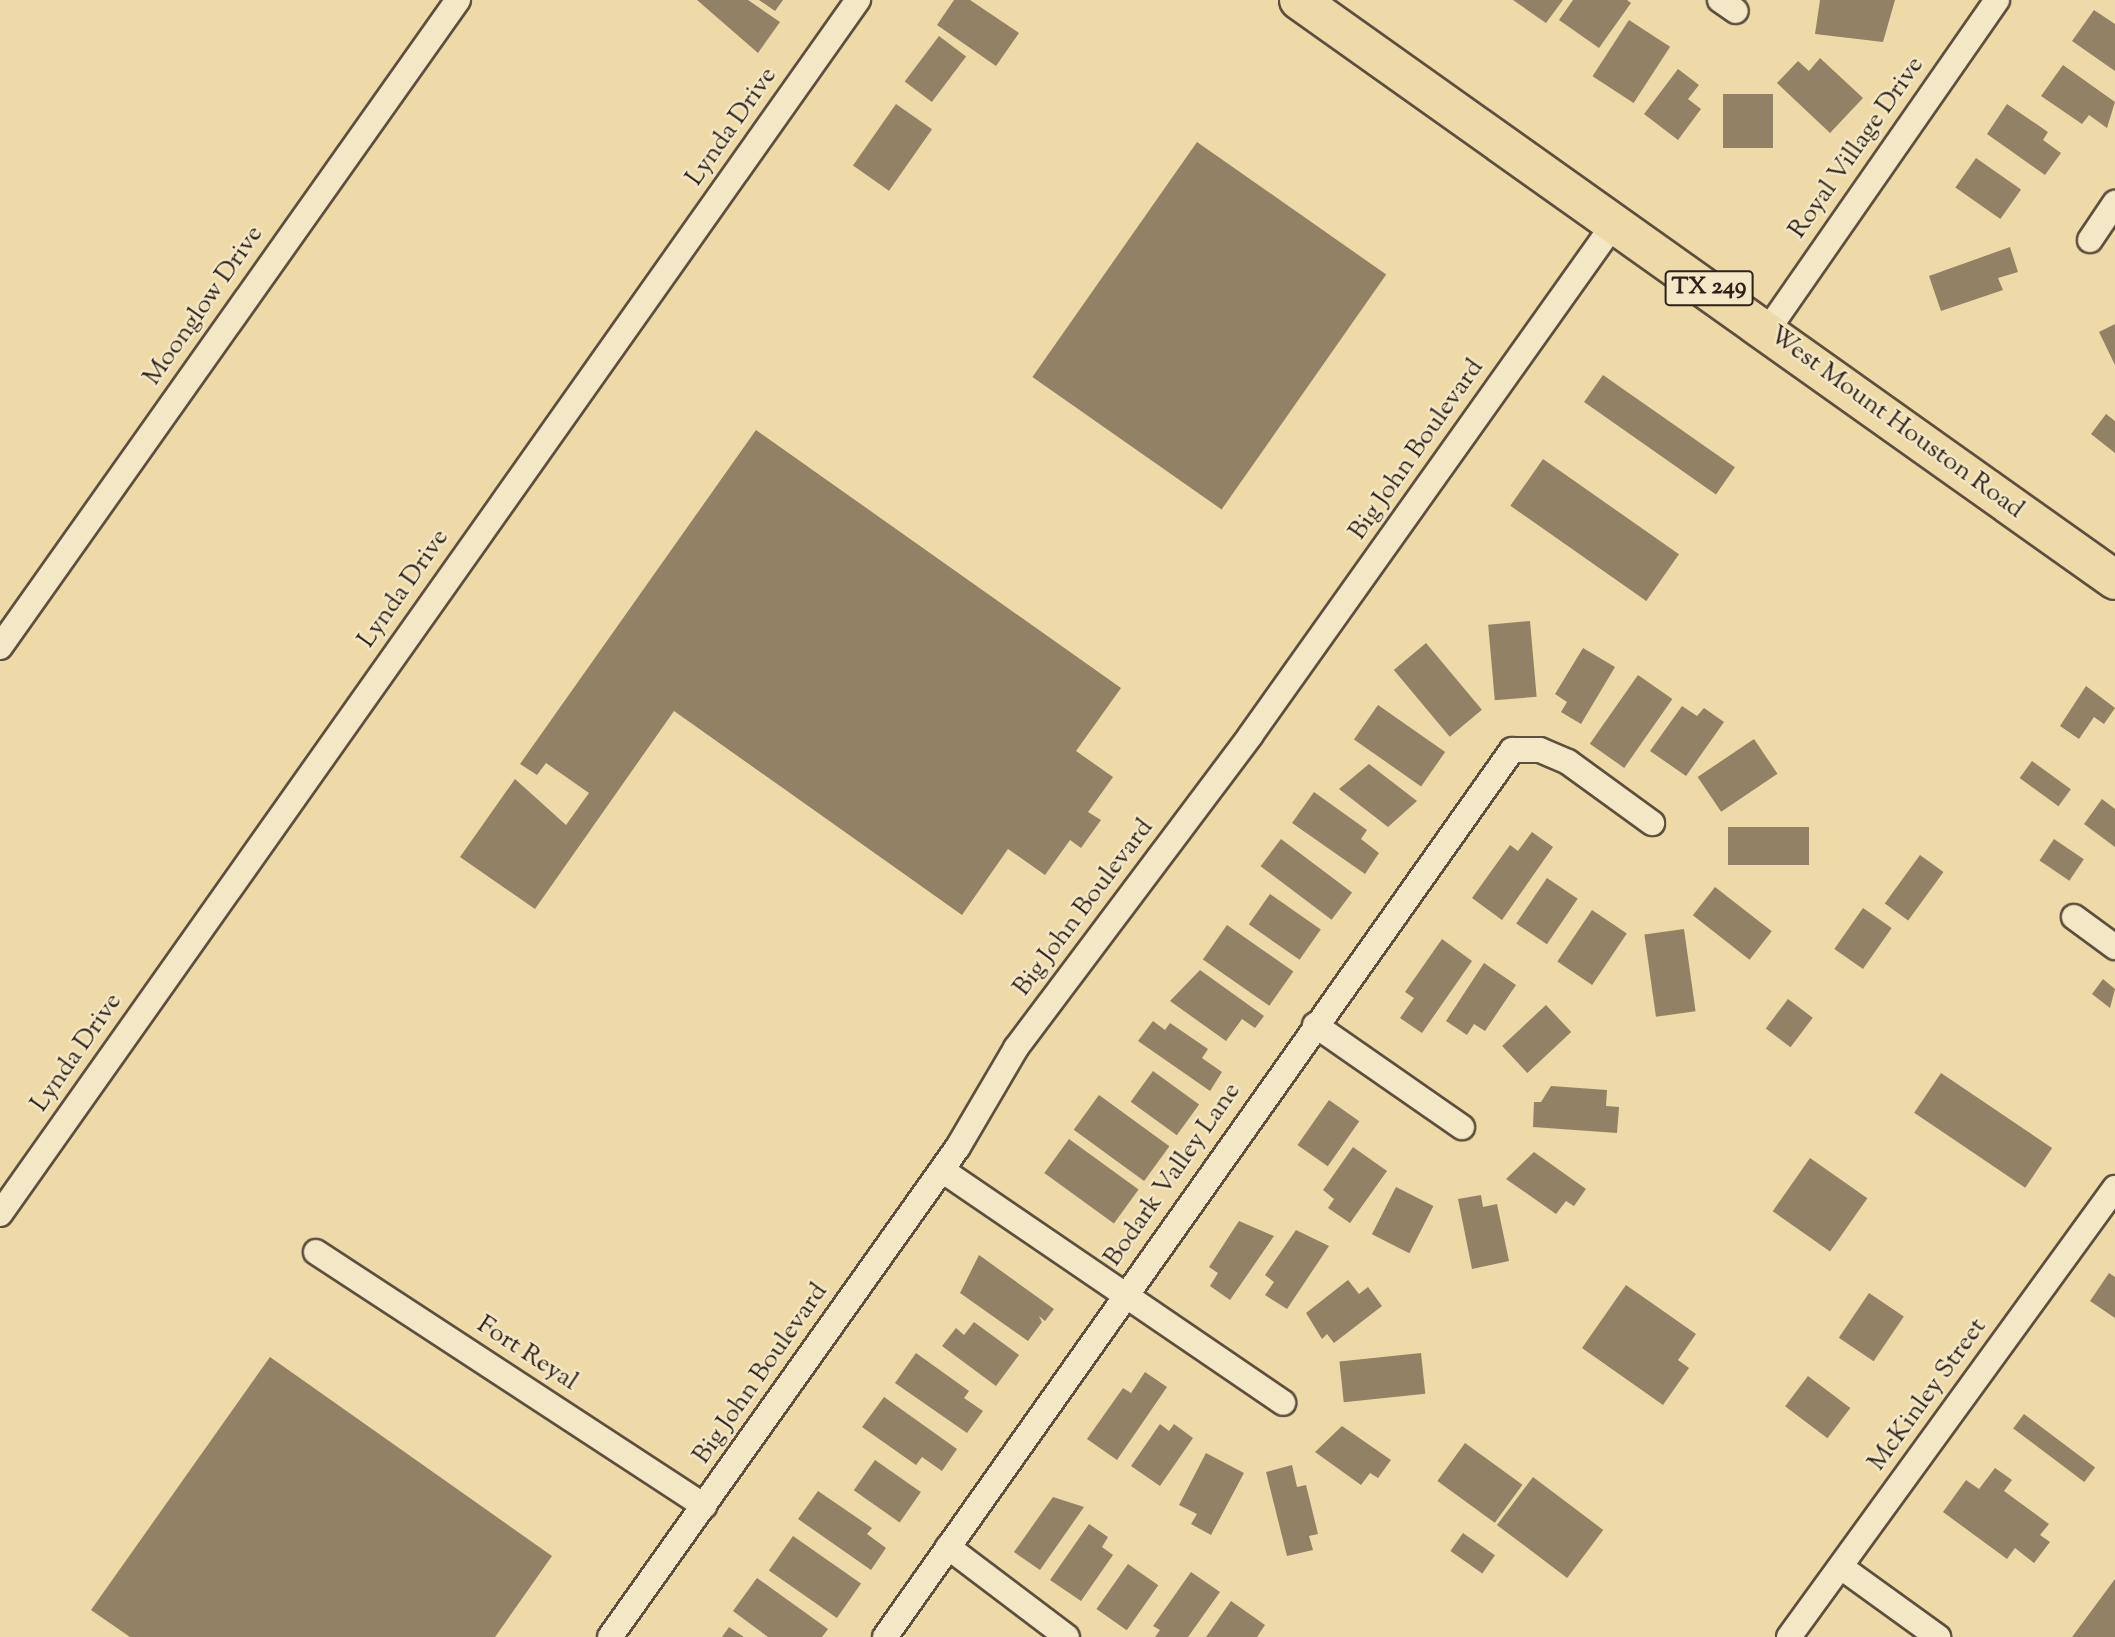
<!DOCTYPE html>
<html>
<head>
<meta charset="utf-8">
<style>
  body { margin:0 }
  #map { position:relative; width:2115px; height:1637px; overflow:hidden; background:#eedaa8; font-family:"Sorts Mill Goudy",serif }
  div>[style] { position:absolute }
  [style*='--x'] { left:calc(var(--x)*1px); top:calc(var(--y)*1px); width:calc(var(--w)*1px); rotate:calc(var(--a)*1deg) }
  .building>* { inset:0; background:#928164; transform-origin:0 0 }
  .roads { filter:drop-shadow(2px 0 #5e4f3e) drop-shadow(-2px 0 #5e4f3e) drop-shadow(0 2px #5e4f3e) drop-shadow(0 -2px #5e4f3e) }
  .street>* { height:24px; margin:-12px; padding:0 12px; transform-origin:12px; border-radius:12px; background:#f4e7c6 }
  .primary>* { height:38px; margin:-19px; padding:0 19px; transform-origin:19px; border-radius:19px; background:#eedaa8 }
  span { translate:-50% -50%; white-space:nowrap; text-align:center; line-height:1.15; -webkit-text-stroke:5px #f4e7c6; paint-order:stroke }
  .shield-label span { padding:2px 5px; background:#f4e7c6; border:2px solid; border-radius:5px; -webkit-text-stroke-width:0 }
  .shield-label { font-size:24px; color:#2e211a; font-weight:700 }
  .street-label { font-size:26px; color:#2e211a }
</style>
</head>
<body>
<div id="map">
  <div class="building">
    <div style="clip-path:polygon(697px 0,748px 0,780px 22px,758px 53px)"></div>
    <div style="clip-path:polygon(759px 0,783px 0,775px 11px)"></div>
    <div style="clip-path:polygon(954px 0,970px 0,1019px 33px,996px 66px,937px 25px)"></div>
    <div style="clip-path:polygon(1513px 0,1563px 0,1546px 23px)"></div>
    <div style="clip-path:polygon(1573px 0,1627px 0,1631px 3px,1599px 48px,1559px 20px)"></div>
    <div style="clip-path:polygon(1820px 0,1895px 0,1883px 42px,1815px 34px)"></div>
    <div style="clip-path:polygon(2094px 10px,2115px 24px,2115px 71px,2072px 41px)"></div>
    <div style="left:1629px;top:20px;width:49px;height:67px;rotate:33deg"></div>
    <div style="left:939px;top:36px;width:34px;height:57px;rotate:37deg"></div>
    <div style="clip-path:polygon(1820px 58px,1863px 98px,1830px 133px,1777px 83px,1798px 61px,1809px 71px)"></div>
    <div style="clip-path:polygon(2063px 65px,2115px 102px,2107px 128px,2089px 115px,2082px 124px,2041px 96px)"></div>
    <div style="clip-path:polygon(1678px 69px,1699px 85px,1688px 99px,1701px 109px,1678px 140px,1644px 114px)"></div>
    <div style="left:1723px;top:94px;width:50px;height:54px"></div>
    <div style="left:896px;top:104px;width:44px;height:75px;rotate:35deg"></div>
    <div style="clip-path:polygon(2007px 104px,2048px 132px,2043px 140px,2061px 153px,2045px 175px,1987px 134px)"></div>
    <div style="left:1197px;top:142px;width:231px;height:287px;rotate:35deg"></div>
    <div style="left:1976px;top:158px;width:55px;height:36px;rotate:35deg"></div>
    <div style="clip-path:polygon(2010px 247px,2018px 272px,1998px 278px,2003px 290px,1941px 311px,1929px 276px)"></div>
    <div style="clip-path:polygon(2115px 324px,2115px 365px,2099px 332px)"></div>
    <div style="left:1603px;top:375px;width:161px;height:33px;rotate:35deg"></div>
    <div style="clip-path:polygon(2106px 414px,2115px 421px,2115px 453px,2091px 434px)"></div>
    <div style="clip-path:polygon(756px 430px,1121px 688px,1076px 751px,1113px 777px,1088px 812px,1101px 820px,1081px 848px,1070px 840px,1045px 875px,1008px 849px,962px 915px,674px 711px,535px 909px,460px 857px,515px 779px,566px 825px,589px 793px,546px 763px,537px 775px,520px 764px)"></div>
    <div style="left:1543px;top:459px;width:166px;height:57px;rotate:35deg"></div>
    <div style="left:1530px;top:621px;width:76px;height:42px;rotate:85deg"></div>
    <div style="left:1426px;top:643px;width:87px;height:42px;rotate:50deg"></div>
    <div style="clip-path:polygon(1583px 648px,1615px 667px,1581px 724px,1561px 712px,1567px 702px,1555px 694px)"></div>
    <div style="left:1638px;top:675px;width:42px;height:84px;rotate:35deg"></div>
    <div style="clip-path:polygon(2086px 686px,2115px 708px,2104px 724px,2094px 717px,2079px 739px,2060px 726px)"></div>
    <div style="left:1378px;top:705px;width:82px;height:42px;rotate:35deg"></div>
    <div style="clip-path:polygon(1682px 706px,1697px 716px,1704px 708px,1724px 722px,1686px 776px,1650px 751px)"></div>
    <div style="left:1754px;top:739px;width:42px;height:68px;rotate:56deg"></div>
    <div style="left:2032px;top:761px;width:48px;height:21px;rotate:36deg"></div>
    <div style="clip-path:polygon(1369px 764px,1417px 801px,1388px 827px,1339px 789px)"></div>
    <div style="clip-path:polygon(1314px 792px,1367px 830px,1361px 839px,1379px 853px,1365px 874px,1292px 823px)"></div>
    <div style="clip-path:polygon(2102px 799px,2115px 809px,2115px 847px,2084px 824px)"></div>
    <div style="left:1728px;top:827px;width:81px;height:38px"></div>
    <div style="clip-path:polygon(1532px 832px,1553px 847px,1502px 920px,1472px 898px,1510px 845px,1518px 851px)"></div>
    <div style="left:1281px;top:839px;width:89px;height:34px;rotate:37deg"></div>
    <div style="left:2054px;top:839px;width:36px;height:26px;rotate:34deg"></div>
    <div style="left:1920px;top:855px;width:29px;height:60px;rotate:36deg"></div>
    <div style="left:1547px;top:878px;width:37px;height:55px;rotate:34deg"></div>
    <div style="left:1715px;top:887px;width:72px;height:36px;rotate:38deg"></div>
    <div style="left:1270px;top:894px;width:62px;height:37px;rotate:35deg"></div>
    <div style="left:1863px;top:908px;width:35px;height:50px;rotate:35deg"></div>
    <div style="left:1592px;top:910px;width:42px;height:62px;rotate:34deg"></div>
    <div style="left:1227px;top:925px;width:81px;height:42px;rotate:35deg"></div>
    <div style="left:1684px;top:929px;width:83px;height:40px;rotate:82deg"></div>
    <div style="clip-path:polygon(1442px 939px,1472px 961px,1422px 1033px,1400px 1018px,1414px 998px,1405px 992px)"></div>
    <div style="clip-path:polygon(1484px 963px,1516px 985px,1485px 1031px,1474px 1024px,1467px 1035px,1446px 1021px)"></div>
    <div style="clip-path:polygon(1200px 970px,1264px 1016px,1255px 1028px,1242px 1019px,1226px 1041px,1170px 1001px)"></div>
    <div style="clip-path:polygon(2103px 979px,2115px 989px,2110px 1008px,2092px 994px)"></div>
    <div style="left:1788px;top:999px;width:31px;height:37px;rotate:37deg"></div>
    <div style="left:1546px;top:1005px;width:37px;height:60px;rotate:47deg"></div>
    <div style="clip-path:polygon(1153px 1021px,1165px 1030px,1170px 1023px,1208px 1049px,1202px 1058px,1222px 1072px,1210px 1091px,1138px 1041px)"></div>
    <div style="left:1153px;top:1071px;width:57px;height:38px;rotate:36deg"></div>
    <div style="left:1941px;top:1073px;width:134px;height:48px;rotate:34deg"></div>
    <div style="clip-path:polygon(1551px 1086px,1607px 1090px,1606px 1106px,1619px 1107px,1617px 1133px,1533px 1127px,1534px 1102px,1541px 1102px)"></div>
    <div style="left:1099px;top:1095px;width:87px;height:43px;rotate:36deg"></div>
    <div style="left:1329px;top:1100px;width:37px;height:55px;rotate:35deg"></div>
    <div style="left:1069px;top:1139px;width:86px;height:42px;rotate:36deg"></div>
    <div style="clip-path:polygon(1353px 1147px,1387px 1171px,1350px 1223px,1328px 1208px,1334px 1199px,1323px 1190px)"></div>
    <div style="clip-path:polygon(1534px 1152px,1586px 1189px,1574px 1206px,1566px 1201px,1556px 1214px,1506px 1179px)"></div>
    <div style="left:1810px;top:1158px;width:70px;height:65px;rotate:35deg"></div>
    <div style="left:1396px;top:1187px;width:42px;height:53px;rotate:27deg"></div>
    <div style="clip-path:polygon(1481px 1195px,1483px 1207px,1497px 1204px,1509px 1261px,1472px 1269px,1458px 1199px)"></div>
    <div style="clip-path:polygon(1239px 1221px,1274px 1236px,1230px 1300px,1210px 1286px,1218px 1273px,1209px 1267px)"></div>
    <div style="clip-path:polygon(1296px 1230px,1329px 1246px,1287px 1309px,1265px 1295px,1274px 1282px,1265px 1275px)"></div>
    <div style="clip-path:polygon(979px 1255px,1054px 1309px,1045px 1321px,1039px 1316px,1042px 1322px,1028px 1341px,960px 1293px)"></div>
    <div style="clip-path:polygon(2109px 1273px,2115px 1277px,2115px 1318px,2090px 1301px)"></div>
    <div style="clip-path:polygon(1348px 1280px,1359px 1294px,1368px 1287px,1382px 1306px,1334px 1343px,1327px 1334px,1322px 1339px,1306px 1313px)"></div>
    <div style="clip-path:polygon(1626px 1285px,1696px 1334px,1678px 1360px,1689px 1368px,1663px 1405px,1582px 1348px)"></div>
    <div style="left:1869px;top:1293px;width:42px;height:54px;rotate:34deg"></div>
    <div style="clip-path:polygon(974px 1322px,1019px 1355px,996px 1386px,942px 1346px,956px 1328px,964px 1335px)"></div>
    <div style="clip-path:polygon(916px 1353px,969px 1391px,964px 1398px,983px 1411px,967px 1433px,895px 1383px)"></div>
    <div style="left:1421px;top:1353px;width:41px;height:82px;rotate:84deg"></div>
    <div style="clip-path:polygon(270px 1357px,552px 1556px,495px 1637px,130px 1637px,91px 1610px)"></div>
    <div style="clip-path:polygon(1145px 1372px,1167px 1387px,1117px 1460px,1087px 1439px,1123px 1388px,1131px 1393px)"></div>
    <div style="left:1808px;top:1376px;width:53px;height:38px;rotate:37deg"></div>
    <div style="clip-path:polygon(884px 1397px,957px 1449px,942px 1471px,922px 1457px,916px 1465px,862px 1427px)"></div>
    <div style="left:2024px;top:1414px;width:89px;height:18px;rotate:37deg"></div>
    <div style="clip-path:polygon(1160px 1424px,1169px 1431px,1174px 1424px,1193px 1438px,1160px 1486px,1131px 1466px)"></div>
    <div style="clip-path:polygon(1342px 1426px,1391px 1460px,1378px 1478px,1370px 1473px,1361px 1485px,1315px 1452px)"></div>
    <div style="left:1465px;top:1443px;width:71px;height:47px;rotate:36deg"></div>
    <div style="clip-path:polygon(1206px 1453px,1244px 1473px,1211px 1535px,1191px 1524px,1197px 1514px,1179px 1505px)"></div>
    <div style="left:875px;top:1460px;width:56px;height:37px;rotate:35deg"></div>
    <div style="clip-path:polygon(1292px 1465px,1297px 1487px,1306px 1485px,1318px 1534px,1309px 1536px,1313px 1550px,1287px 1556px,1266px 1472px)"></div>
    <div style="clip-path:polygon(1995px 1468px,2012px 1480px,2004px 1491px,2049px 1524px,2040px 1535px,2050px 1542px,2034px 1563px,2015px 1548px,2007px 1559px,1943px 1512px,1966px 1480px,1979px 1489px)"></div>
    <div style="left:1533px;top:1477px;width:88px;height:60px;rotate:37deg"></div>
    <div style="clip-path:polygon(818px 1491px,872px 1528px,867px 1534px,886px 1548px,871px 1570px,798px 1519px)"></div>
    <div style="clip-path:polygon(1053px 1497px,1084px 1507px,1040px 1570px,1014px 1552px)"></div>
    <div style="clip-path:polygon(1089px 1524px,1108px 1537px,1102px 1547px,1113px 1555px,1081px 1601px,1050px 1580px)"></div>
    <div style="left:1463px;top:1533px;width:39px;height:22px;rotate:35deg"></div>
    <div style="left:793px;top:1536px;width:83px;height:42px;rotate:35deg"></div>
    <div style="left:1128px;top:1564px;width:37px;height:55px;rotate:35deg"></div>
    <div style="clip-path:polygon(1191px 1572px,1220px 1592px,1188px 1637px,1155px 1637px,1160px 1630px,1153px 1626px)"></div>
    <div style="clip-path:polygon(757px 1578px,828px 1629px,822px 1637px,768px 1637px,733px 1611px)"></div>
    <div style="clip-path:polygon(2115px 1579px,2115px 1637px,2072px 1637px)"></div>
    <div style="clip-path:polygon(1231px 1601px,1265px 1625px,1257px 1637px,1206px 1637px)"></div>
    <div style="clip-path:polygon(729px 1627px,744px 1637px,722px 1637px)"></div>
  </div>
  <div class="roads">
    <div class="street">
      <div style="--x:1720;--y:0;--w:19;--a:35"></div>
      <div style="--x:2090;--y:240;--w:45;--a:-56"></div>
      <div style="--x:1767;--y:331;--w:403;--a:-55.2"></div>
      <div style="--x:0;--y:647;--w:793;--a:-54.71"></div>
      <div style="--x:2074;--y:917;--w:51;--a:36.2"></div>
      <div style="--x:1315;--y:1025;--w:179;--a:34.8"></div>
      <div style="--x:942;--y:1170;--w:413;--a:34.3"></div>
      <div style="--x:0;--y:1214;--w:1487;--a:-54.75"></div>
      <div style="--x:316;--y:1252;--w:464;--a:33.2"></div>
      <div style="--x:948;--y:1547;--w:149;--a:37.1"></div>
      <div style="--x:1841;--y:1567;--w:120;--a:35.8"></div>
      <div style="--x:610;--y:1637;--w:601;--a:-54.62"></div>
      <div style="--x:958;--y:1147;--w:115;--a:-59.6"></div>
      <div style="--x:1016;--y:1048;--w:390;--a:-53.1"></div>
      <div style="--x:1250;--y:736;--w:632;--a:-54.6"></div>
      <div style="--x:885;--y:1637;--w:1086;--a:-54.74"></div>
      <div style="--x:1512;--y:750;--w:28;--a:0"></div>
      <div style="--x:1540;--y:750;--w:30;--a:23"></div>
      <div style="--x:1568;--y:762;--w:104;--a:36"></div>
      <div style="--x:1789;--y:1637;--w:555;--a:-54.02"></div>
    </div>
    <div class="primary">
      <div style="--x:1299;--y:0;--w:1001;--a:35.4"></div>
    </div>
  </div>
  <div class="shield-label">
    <span style="left:1709px;top:288px">TX 249</span>
  </div>
  <div class="street-label">
    <span style="left:732px;top:127px;rotate:-55deg">Lynda Drive</span>
    <span style="left:1857px;top:148px;rotate:-55deg">Royal Village Drive</span>
    <span style="left:204px;top:306px;rotate:-55deg">Moonglow Drive</span>
    <span style="left:1896px;top:423px;rotate:36deg">West Mount Houston Road</span>
    <span style="left:1417px;top:450px;rotate:-55deg">Big John Boulevard</span>
    <span style="left:404px;top:589px;rotate:-55deg">Lynda Drive</span>
    <span style="left:1084px;top:908px;rotate:-53deg">Big John Boulevard</span>
    <span style="left:77px;top:1053px;rotate:-55deg">Lynda Drive</span>
    <span style="left:1173px;top:1175px;rotate:-55deg">Bodark Valley Lane</span>
    <span style="left:527px;top:1354px;rotate:33deg">Fort Reyal</span>
    <span style="left:761px;top:1374px;rotate:-55deg">Big John Boulevard</span>
    <span style="left:1928px;top:1395px;rotate:-54deg">McKinley Street</span>
  </div>
</div>
</body>
</html>
